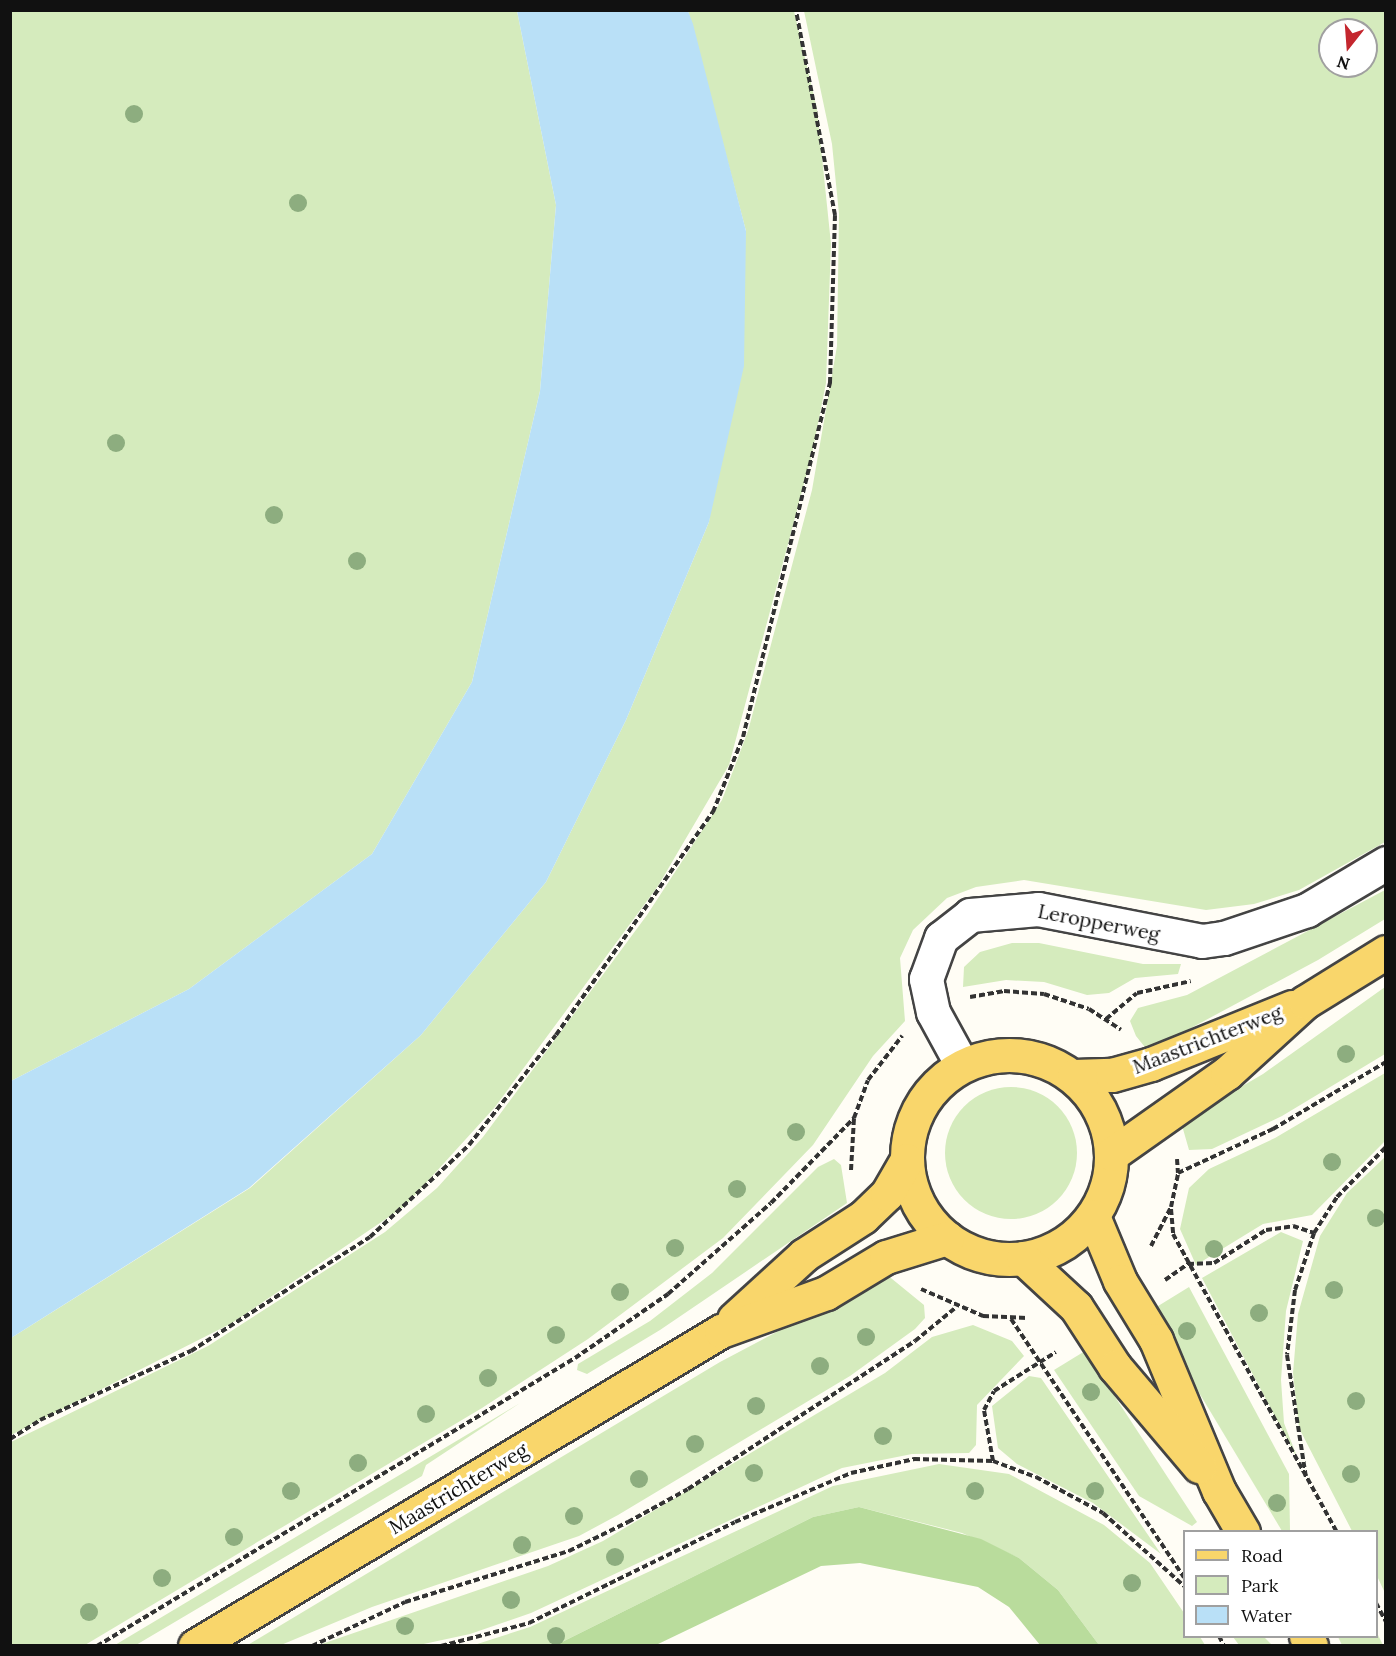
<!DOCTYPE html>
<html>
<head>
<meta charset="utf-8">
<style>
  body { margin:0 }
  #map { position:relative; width:1396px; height:1656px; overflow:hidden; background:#fffdf5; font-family:Lora,serif }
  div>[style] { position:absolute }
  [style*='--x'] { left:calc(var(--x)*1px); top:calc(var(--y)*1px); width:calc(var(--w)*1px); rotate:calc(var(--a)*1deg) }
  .green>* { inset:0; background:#d5ebbd }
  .round { border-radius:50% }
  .forest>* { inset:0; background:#b9dc9c }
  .water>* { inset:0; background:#b9e0f7 }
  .path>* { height:4px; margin-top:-2px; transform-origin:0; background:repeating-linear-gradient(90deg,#333 0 6px,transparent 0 9px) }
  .roads { filter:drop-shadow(2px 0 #444) drop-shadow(-2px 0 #444) drop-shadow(0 2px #444) drop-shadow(0 -2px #444) }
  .minor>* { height:33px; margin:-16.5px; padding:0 16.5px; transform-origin:16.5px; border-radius:16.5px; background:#fff }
  .major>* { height:33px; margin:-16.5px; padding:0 16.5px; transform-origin:16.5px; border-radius:16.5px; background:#f9d66b }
  .major>.ring { margin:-16.5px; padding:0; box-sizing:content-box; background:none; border:33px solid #f9d66b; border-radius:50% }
  .trees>* { width:18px; height:18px; margin:-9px; border-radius:50%; background:#8dad7f }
  span { translate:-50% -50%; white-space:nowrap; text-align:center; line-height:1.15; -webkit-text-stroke:6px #fff; paint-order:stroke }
  .street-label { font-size:20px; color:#111 }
  .frame { position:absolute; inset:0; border:12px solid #111; pointer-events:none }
  .legend { position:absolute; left:1183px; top:1530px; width:195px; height:108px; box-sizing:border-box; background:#fff; border:2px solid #a0a0a0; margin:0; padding:8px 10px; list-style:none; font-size:18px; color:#111 }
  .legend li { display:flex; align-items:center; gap:12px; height:30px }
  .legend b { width:30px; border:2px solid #a0a0a0 }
  .north { position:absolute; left:1318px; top:18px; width:60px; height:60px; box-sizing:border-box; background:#fff; border:2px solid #a0a0a0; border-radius:50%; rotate:197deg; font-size:16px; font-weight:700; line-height:24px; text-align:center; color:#111 }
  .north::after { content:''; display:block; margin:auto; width:21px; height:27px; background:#c4262e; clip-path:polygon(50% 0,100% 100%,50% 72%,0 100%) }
</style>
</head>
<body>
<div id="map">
  <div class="green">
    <div style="clip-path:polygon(10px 11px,517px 11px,556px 205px,540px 391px,472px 682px,372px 854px,189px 989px,11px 1081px)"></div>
    <div style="clip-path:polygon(688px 11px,794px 11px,817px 109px,831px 244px,826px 383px,812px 454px,729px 765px,658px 886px,495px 1107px,405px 1206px,232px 1323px,11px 1435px,11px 1338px,250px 1188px,421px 1035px,546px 882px,626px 720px,709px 522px,746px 231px)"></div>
    <div style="clip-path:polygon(evenodd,804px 11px,1385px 11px,1385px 842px,1299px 890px,1254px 904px,1206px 910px,1024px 880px,976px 887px,947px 898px,913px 930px,900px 958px,905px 1021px,873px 1056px,813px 1145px,723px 1238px,588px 1339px,482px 1408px,85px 1645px,11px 1645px,11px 1442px,208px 1346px,385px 1232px,437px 1188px,483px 1137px,647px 915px,722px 800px,748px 731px,812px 490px,837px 346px,839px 214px,832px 144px,804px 11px,1330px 30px,1366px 30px,1366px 66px,1330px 66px,1330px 30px)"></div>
    <div style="clip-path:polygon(1385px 890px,1385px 919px,1318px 960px,1148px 1051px,1136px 1036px,1130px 1021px,1138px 1008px,1187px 995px)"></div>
    <div style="clip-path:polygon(1012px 943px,1039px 943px,1143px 964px,1181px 964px,1178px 974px,1135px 978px,1109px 993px,1087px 995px,1044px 982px,1006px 980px,963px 987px,964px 967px,980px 952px)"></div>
    <div style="clip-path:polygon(1385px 987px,1385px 1054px,1282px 1116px,1212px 1149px,1189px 1150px,1181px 1122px,1263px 1074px)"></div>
    <div style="clip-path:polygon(1385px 1073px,1385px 1141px,1312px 1215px,1263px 1224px,1196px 1265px,1180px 1229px,1189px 1188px,1209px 1169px,1275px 1138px)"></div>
    <div class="round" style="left:945px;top:1087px;width:132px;height:132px"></div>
    <div style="clip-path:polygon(1385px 1157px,1385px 1593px,1377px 1576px,1376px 1532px,1352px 1531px,1299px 1428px,1293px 1373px,1298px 1314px,1320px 1236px,1347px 1193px)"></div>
    <div style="clip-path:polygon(834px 1159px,841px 1165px,847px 1203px,660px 1330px,587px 1374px,577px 1370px,578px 1364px,650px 1321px,712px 1273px,818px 1167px)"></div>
    <div style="clip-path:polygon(1281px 1232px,1303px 1241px,1286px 1311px,1281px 1380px,1284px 1423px,1299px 1462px,1202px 1278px)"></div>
    <div style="clip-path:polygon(886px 1274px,924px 1305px,925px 1318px,915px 1329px,850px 1376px,618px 1515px,579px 1536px,372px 1607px,281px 1645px,246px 1646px,720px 1362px)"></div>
    <div style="clip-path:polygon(1189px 1287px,1289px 1474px,1290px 1531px,1282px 1531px,1150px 1311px)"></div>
    <div style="clip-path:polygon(973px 1325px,1012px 1341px,1024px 1356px,977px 1405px,976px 1445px,969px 1453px,912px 1454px,842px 1468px,531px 1613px,470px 1634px,419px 1645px,319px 1645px,548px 1566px,603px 1541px,885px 1373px,932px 1337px)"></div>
    <div style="clip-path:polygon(1085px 1351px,1197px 1522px,1192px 1526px,1139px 1496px,1054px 1370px)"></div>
    <div style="clip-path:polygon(1029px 1376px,1041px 1378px,1161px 1554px,1093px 1503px,1017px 1464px,998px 1448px,992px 1406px)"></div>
    <div style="clip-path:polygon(520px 1403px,426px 1465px,422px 1476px,136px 1645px,115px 1645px)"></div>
    <div style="clip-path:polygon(939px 1464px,1009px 1474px,1104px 1525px,1150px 1563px,1184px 1613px,1184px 1636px,1200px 1637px,1205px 1645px,1099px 1645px,1058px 1590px,1019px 1558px,962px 1533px,859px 1507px,813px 1517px,556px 1645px,471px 1646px,530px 1627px,833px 1486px)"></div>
    <div style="clip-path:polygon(1377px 1633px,1383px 1645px,1342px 1645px,1338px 1637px)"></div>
    <div style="clip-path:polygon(1233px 1637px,1264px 1637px,1272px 1645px,1239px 1645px)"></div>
  </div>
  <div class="forest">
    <div style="clip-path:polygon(859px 1507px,981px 1539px,1019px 1558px,1058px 1590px,1099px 1645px,1040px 1645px,1009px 1607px,978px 1587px,860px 1563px,821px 1566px,656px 1645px,556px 1645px,813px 1517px)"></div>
  </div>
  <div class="water">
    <div style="clip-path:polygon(517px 11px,688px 11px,693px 24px,746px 231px,744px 366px,709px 522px,626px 720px,546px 882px,421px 1035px,249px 1188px,11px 1338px,11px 1081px,189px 989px,372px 854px,472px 682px,540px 391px,556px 205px)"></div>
  </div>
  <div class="path">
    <div style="--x:970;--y:997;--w:35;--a:-10"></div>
    <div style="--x:1004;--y:991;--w:40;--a:4.3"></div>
    <div style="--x:1044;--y:994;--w:47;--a:18.4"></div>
    <div style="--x:1089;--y:1009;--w:38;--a:33"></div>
    <div style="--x:1106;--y:1019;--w:40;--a:-40"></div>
    <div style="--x:1137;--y:993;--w:55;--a:-12.5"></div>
    <div style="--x:1177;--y:1159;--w:14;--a:86"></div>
    <div style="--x:851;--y:1170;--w:52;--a:-86.7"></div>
    <div style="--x:854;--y:1118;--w:40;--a:-69.8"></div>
    <div style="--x:868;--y:1080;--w:56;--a:-52.3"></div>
    <div style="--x:1171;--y:1209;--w:25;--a:85"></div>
    <div style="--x:1173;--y:1234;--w:340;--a:61.2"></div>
    <div style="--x:1314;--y:1233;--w:43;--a:-57.4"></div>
    <div style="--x:1337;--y:1197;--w:70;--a:-45.6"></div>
    <div style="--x:1151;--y:1246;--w:44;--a:-62.9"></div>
    <div style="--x:1171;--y:1207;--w:35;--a:-78"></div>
    <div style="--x:1178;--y:1173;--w:105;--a:-24.9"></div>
    <div style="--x:1273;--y:1129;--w:131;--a:-30.7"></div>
    <div style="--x:1165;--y:1280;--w:28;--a:-35"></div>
    <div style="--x:1188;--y:1264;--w:26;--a:-2"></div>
    <div style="--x:1214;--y:1263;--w:62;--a:-32.4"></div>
    <div style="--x:1266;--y:1230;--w:27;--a:-8"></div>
    <div style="--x:1293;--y:1226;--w:22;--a:18"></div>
    <div style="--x:1314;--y:1233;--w:60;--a:108.4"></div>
    <div style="--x:1295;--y:1290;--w:65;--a:97"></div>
    <div style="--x:1287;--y:1355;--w:124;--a:81.2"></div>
    <div style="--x:921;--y:1289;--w:68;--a:23.5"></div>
    <div style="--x:983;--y:1316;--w:44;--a:2.6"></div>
    <div style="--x:1011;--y:1319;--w:311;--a:56.2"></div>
    <div style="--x:10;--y:1439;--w:36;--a:-32"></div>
    <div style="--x:40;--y:1420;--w:166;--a:-24.6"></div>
    <div style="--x:191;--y:1351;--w:212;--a:-32.5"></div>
    <div style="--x:370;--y:1237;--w:135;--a:-42.9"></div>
    <div style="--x:469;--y:1145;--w:140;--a:-51.7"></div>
    <div style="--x:556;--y:1035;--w:273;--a:-54.9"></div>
    <div style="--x:713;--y:812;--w:81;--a:-68.2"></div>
    <div style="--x:743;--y:737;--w:365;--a:-76.2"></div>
    <div style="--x:830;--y:383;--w:168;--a:-88.3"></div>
    <div style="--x:835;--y:215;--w:209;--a:-100.8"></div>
    <div style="--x:993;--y:1461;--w:52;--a:-100"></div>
    <div style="--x:984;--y:1410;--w:21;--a:-62"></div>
    <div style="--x:994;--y:1391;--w:73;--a:-32.2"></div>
    <div style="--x:1376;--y:1603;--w:21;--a:62"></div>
    <div style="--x:1219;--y:1636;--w:11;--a:63"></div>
    <div style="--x:97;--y:1646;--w:558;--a:-31.07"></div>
    <div style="--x:575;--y:1358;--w:113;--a:-34.5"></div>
    <div style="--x:668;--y:1294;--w:137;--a:-41.5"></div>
    <div style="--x:771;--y:1203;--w:119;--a:-45.7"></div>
    <div style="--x:312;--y:1646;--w:103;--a:-25.3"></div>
    <div style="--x:405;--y:1602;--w:172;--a:-17.3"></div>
    <div style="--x:569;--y:1551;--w:66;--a:-26.2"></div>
    <div style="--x:628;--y:1522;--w:68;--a:-28.8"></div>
    <div style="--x:688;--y:1489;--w:271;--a:-33.1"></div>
    <div style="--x:915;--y:1341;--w:52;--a:-39.5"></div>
    <div style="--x:441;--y:1646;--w:91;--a:-14.6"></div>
    <div style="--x:529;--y:1623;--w:229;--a:-26.1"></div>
    <div style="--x:735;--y:1522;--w:126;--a:-22.9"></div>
    <div style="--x:851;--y:1473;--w:65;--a:-12.5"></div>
    <div style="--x:914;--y:1459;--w:79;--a:1.5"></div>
    <div style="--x:993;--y:1461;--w:46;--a:20.4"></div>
    <div style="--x:1036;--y:1477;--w:76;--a:28.2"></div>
    <div style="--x:1103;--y:1513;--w:109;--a:42"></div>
  </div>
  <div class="roads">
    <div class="minor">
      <div style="--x:962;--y:1065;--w:60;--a:-118.7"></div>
      <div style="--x:933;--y:1012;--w:34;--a:-102"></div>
      <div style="--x:926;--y:979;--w:44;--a:-69.9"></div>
      <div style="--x:941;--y:938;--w:37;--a:-38"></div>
      <div style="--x:970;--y:915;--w:68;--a:-5"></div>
      <div style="--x:1038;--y:909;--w:167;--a:11"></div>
      <div style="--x:1202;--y:941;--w:22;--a:-8"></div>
      <div style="--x:1224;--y:938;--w:88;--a:-18.6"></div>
      <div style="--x:1307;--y:910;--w:92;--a:-30.7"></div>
    </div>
    <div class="major">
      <div class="ring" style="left:907px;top:1055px;width:171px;height:171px"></div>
      <div style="--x:1074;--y:1076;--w:38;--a:-2"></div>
      <div style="--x:1112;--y:1075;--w:41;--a:-15.8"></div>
      <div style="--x:1151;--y:1064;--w:152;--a:-22"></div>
      <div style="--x:1112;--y:1154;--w:141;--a:-35.2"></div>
      <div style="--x:1227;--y:1073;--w:105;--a:-42.3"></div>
      <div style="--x:1305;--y:1002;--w:95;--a:-31.7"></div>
      <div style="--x:1093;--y:1216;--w:70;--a:67.4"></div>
      <div style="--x:1120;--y:1281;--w:69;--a:58.6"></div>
      <div style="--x:1156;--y:1340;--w:164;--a:67.4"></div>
      <div style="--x:1219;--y:1491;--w:48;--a:59.7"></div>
      <div style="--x:1023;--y:1258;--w:72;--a:42.8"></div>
      <div style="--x:1076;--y:1307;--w:72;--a:57"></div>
      <div style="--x:1115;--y:1367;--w:130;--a:49.7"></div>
      <div style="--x:734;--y:1319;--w:95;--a:-42.4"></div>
      <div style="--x:804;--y:1255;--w:70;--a:-32.8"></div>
      <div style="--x:863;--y:1217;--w:33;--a:-44"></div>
      <div style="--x:887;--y:1194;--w:39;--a:-60"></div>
      <div style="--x:1306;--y:1636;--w:11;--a:63"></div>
      <div style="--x:195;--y:1646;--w:613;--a:-30.92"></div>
      <div style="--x:721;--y:1331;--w:112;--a:-19.9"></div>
      <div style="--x:826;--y:1293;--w:70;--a:-31"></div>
      <div style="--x:886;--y:1257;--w:64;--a:-17.3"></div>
    </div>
  </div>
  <div class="trees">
    <div style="left:134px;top:114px"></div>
    <div style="left:298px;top:203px"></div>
    <div style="left:116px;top:443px"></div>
    <div style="left:274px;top:515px"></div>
    <div style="left:357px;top:561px"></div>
    <div style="left:1346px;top:1054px"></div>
    <div style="left:796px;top:1132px"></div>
    <div style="left:1332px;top:1162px"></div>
    <div style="left:737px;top:1189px"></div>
    <div style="left:1376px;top:1218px"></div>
    <div style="left:675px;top:1248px"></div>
    <div style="left:1214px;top:1249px"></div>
    <div style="left:1334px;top:1290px"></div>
    <div style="left:620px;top:1292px"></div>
    <div style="left:1259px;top:1313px"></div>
    <div style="left:1187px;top:1331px"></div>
    <div style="left:556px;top:1335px"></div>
    <div style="left:866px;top:1337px"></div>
    <div style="left:820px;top:1366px"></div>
    <div style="left:488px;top:1378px"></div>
    <div style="left:1091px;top:1392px"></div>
    <div style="left:1356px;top:1401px"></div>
    <div style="left:756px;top:1406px"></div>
    <div style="left:426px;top:1414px"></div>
    <div style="left:883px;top:1436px"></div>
    <div style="left:695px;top:1444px"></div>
    <div style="left:358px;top:1463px"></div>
    <div style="left:754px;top:1473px"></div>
    <div style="left:1351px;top:1474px"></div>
    <div style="left:639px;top:1479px"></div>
    <div style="left:291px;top:1491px"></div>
    <div style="left:975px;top:1491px"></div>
    <div style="left:1095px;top:1491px"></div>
    <div style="left:1277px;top:1503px"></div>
    <div style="left:574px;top:1516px"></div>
    <div style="left:234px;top:1537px"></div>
    <div style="left:522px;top:1545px"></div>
    <div style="left:615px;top:1557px"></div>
    <div style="left:162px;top:1578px"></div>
    <div style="left:1132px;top:1583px"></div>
    <div style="left:511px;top:1600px"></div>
    <div style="left:89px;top:1612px"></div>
    <div style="left:405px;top:1626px"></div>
    <div style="left:556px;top:1636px"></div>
  </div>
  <div class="street-label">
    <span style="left:1099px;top:922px;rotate:11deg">Leropperweg</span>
    <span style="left:1207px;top:1039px;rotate:-21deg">Maastrichterweg</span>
    <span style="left:458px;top:1488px;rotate:-31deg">Maastrichterweg</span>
  </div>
  <div class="frame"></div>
  <ul class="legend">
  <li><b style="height:8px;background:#f9d66b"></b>Road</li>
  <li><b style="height:16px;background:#d5ebbd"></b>Park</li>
  <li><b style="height:16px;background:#b9e0f7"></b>Water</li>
  </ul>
  <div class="north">N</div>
</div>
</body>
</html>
